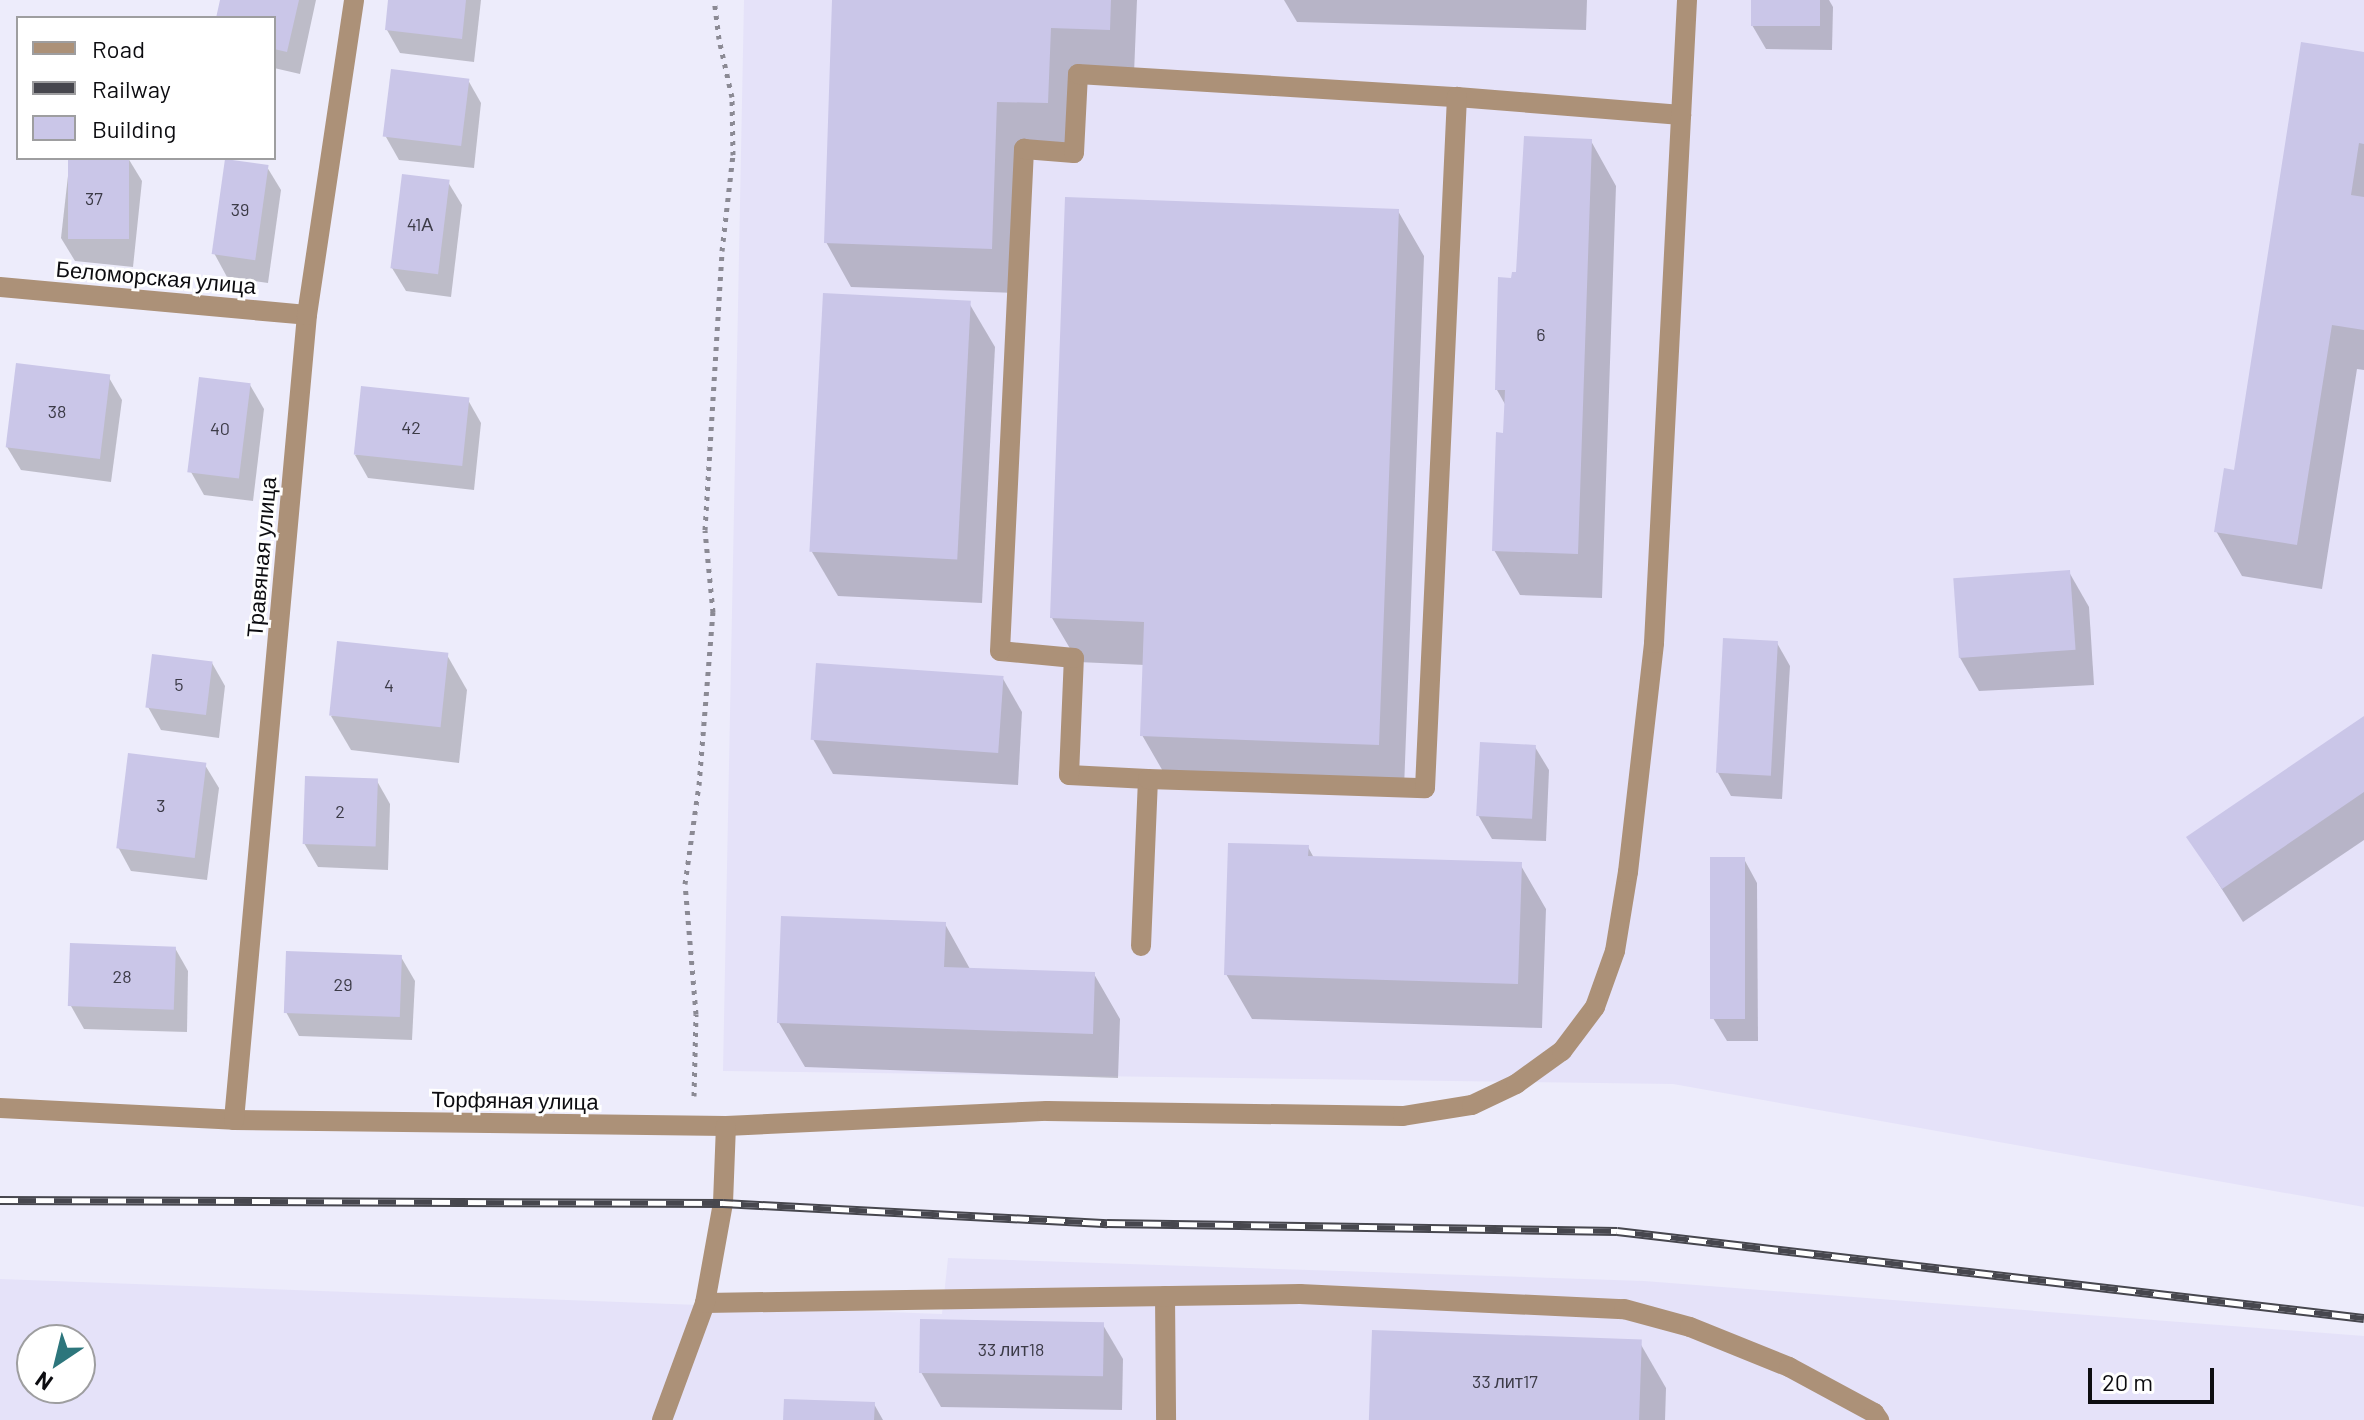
<!DOCTYPE html>
<html>
<head>
<meta charset="utf-8">
<style>
  body { margin:0 }
  #map { position:relative; width:2364px; height:1420px; overflow:hidden; background:#edecfb; font-family:Barlow,sans-serif }
  div>[style] { position:absolute }
  [style*='--x'] { left:calc(var(--x)*1px); top:calc(var(--y)*1px); width:calc(var(--w)*1px); rotate:calc(var(--a)*1deg) }
  .built>* { inset:0; background:#e5e2f9 }
  .shadow>* { inset:0; background:#0003 }
  .building>* { inset:0; background:#cac6e8; transform-origin:0 0 }
  .path>* { height:5px; margin-top:-2.5px; transform-origin:0; background:repeating-linear-gradient(90deg,#8b8a94 0 4px,transparent 0 10px) }
  .minor>* { height:20px; margin:-10px; padding:0 10px; transform-origin:10px; border-radius:10px; background:#ac9178 }
  .rail>* { height:9px; margin-top:-4.5px; transform-origin:0; background:repeating-linear-gradient(90deg,#fff 0 18px,#47474e 0 36px); box-sizing:border-box; border-block:2px solid #47474e }
  span { translate:-50% -50%; white-space:nowrap; text-align:center; line-height:1.15; -webkit-text-stroke:6px #fff; paint-order:stroke }
  .number-label { font-size:18px; color:#3c3b47 }
  .number-label span { -webkit-text-stroke-width:0 }
  .street-label { font-size:22px; color:#0d0d11 }
  .legend { position:absolute; left:16px; top:16px; width:260px; height:144px; box-sizing:border-box; background:#fff; border:2px solid #9e9ea0; margin:0; padding:10px 14px; list-style:none; font-size:24px; color:#0d0d11 }
  .legend li { display:flex; align-items:center; gap:16px; height:40px }
  .legend b { width:40px; border:2px solid #9e9ea0 }
  .north { position:absolute; left:16px; top:1324px; width:80px; height:80px; box-sizing:border-box; background:#fff; border:2px solid #9e9ea0; border-radius:50%; rotate:215deg; font-size:22px; font-weight:700; line-height:32px; text-align:center; color:#0d0d11 }
  .north::after { content:''; display:block; margin:auto; width:28px; height:36px; background:#2d767c; clip-path:polygon(50% 0,100% 100%,50% 72%,0 100%) }
  .scale { position:absolute; left:2088px; top:1368px; width:126px; height:36px; box-sizing:border-box; border:4px solid #0d0d11; border-top:0; padding-left:10px; font-size:24px; line-height:28px; white-space:nowrap; color:#0d0d11; -webkit-text-stroke:6px #fff; paint-order:stroke }
</style>
</head>
<body>
<div id="map">
  <div class="built">
    <div style="clip-path:polygon(744px 0,2364px 0,2364px 1207px,1673px 1084px,723px 1071px)"></div>
    <div style="clip-path:polygon(evenodd,948px 1258px,1644px 1281px,2364px 1336px,2364px 1420px,0 1420px,0 1279px,942px 1314px,948px 1258px,32px 1340px,80px 1340px,80px 1388px,32px 1388px,32px 1340px)"></div>
  </div>
  <div class="shadow">
    <div style="clip-path:polygon(222px 0,316px 0,300px 74px,274px 68px,274px 18px,218px 18px)"></div>
    <div style="clip-path:polygon(390px 0,481px 0,474px 62px,400px 53px,387px 30px)"></div>
    <div style="clip-path:polygon(835px 0,1137px 0,1134px 74px,1076px 72px,1073px 147px,1022px 146px,1016px 293px,851px 287px,826px 242px)"></div>
    <div style="clip-path:polygon(1284px 0,1587px 0,1586px 30px,1297px 22px)"></div>
    <div style="clip-path:polygon(1753px 0,1829px 0,1833px 7px,1832px 50px,1766px 49px,1752px 25px)"></div>
    <div style="clip-path:polygon(2364px 55px,2364px 370px,2357px 369px,2322px 589px,2242px 576px,2216px 531px)"></div>
    <div style="clip-path:polygon(468px 80px,481px 103px,474px 168px,399px 160px,386px 137px)"></div>
    <div style="clip-path:polygon(1591px 141px,1616px 186px,1602px 598px,1520px 595px,1494px 550px,1506px 406px,1497px 390px,1513px 280px)"></div>
    <div style="clip-path:polygon(70px 158px,128px 158px,142px 181px,133px 267px,75px 261px,61px 238px)"></div>
    <div style="clip-path:polygon(267px 167px,281px 190px,268px 283px,227px 277px,214px 253px)"></div>
    <div style="clip-path:polygon(448px 182px,462px 205px,451px 297px,406px 291px,392px 268px)"></div>
    <div style="clip-path:polygon(1398px 211px,1424px 256px,1404px 789px,1168px 780px,1142px 735px,1145px 665px,1078px 662px,1052px 618px)"></div>
    <div style="clip-path:polygon(969px 303px,995px 347px,982px 603px,838px 596px,812px 552px)"></div>
    <div style="clip-path:polygon(108px 376px,122px 400px,111px 482px,21px 470px,7px 447px)"></div>
    <div style="clip-path:polygon(250px 385px,264px 409px,253px 501px,204px 495px,191px 472px)"></div>
    <div style="clip-path:polygon(468px 400px,481px 423px,474px 490px,368px 478px,355px 455px)"></div>
    <div style="clip-path:polygon(2069px 572px,2089px 607px,2094px 685px,1979px 691px,1959px 656px)"></div>
    <div style="clip-path:polygon(1777px 643px,1790px 666px,1782px 799px,1731px 796px,1718px 773px)"></div>
    <div style="clip-path:polygon(447px 655px,467px 690px,459px 763px,351px 750px,331px 716px)"></div>
    <div style="clip-path:polygon(212px 663px,225px 686px,219px 738px,161px 730px,148px 707px)"></div>
    <div style="clip-path:polygon(1002px 677px,1022px 712px,1018px 785px,833px 774px,813px 739px)"></div>
    <div style="clip-path:polygon(2364px 718px,2364px 840px,2243px 922px,2189px 838px)"></div>
    <div style="clip-path:polygon(1535px 747px,1549px 770px,1546px 841px,1492px 839px,1478px 815px)"></div>
    <div style="clip-path:polygon(205px 765px,219px 788px,207px 880px,131px 871px,118px 847px)"></div>
    <div style="clip-path:polygon(377px 781px,390px 804px,388px 870px,318px 867px,304px 843px)"></div>
    <div style="clip-path:polygon(1308px 847px,1314px 858px,1520px 864px,1546px 909px,1542px 1028px,1252px 1019px,1226px 974px)"></div>
    <div style="clip-path:polygon(1744px 859px,1757px 883px,1758px 1041px,1727px 1041px,1713px 1018px)"></div>
    <div style="clip-path:polygon(945px 924px,970px 969px,1094px 974px,1120px 1019px,1118px 1078px,805px 1067px,779px 1023px)"></div>
    <div style="clip-path:polygon(175px 948px,188px 971px,187px 1032px,84px 1029px,71px 1006px)"></div>
    <div style="clip-path:polygon(401px 957px,415px 981px,412px 1040px,299px 1036px,286px 1012px)"></div>
    <div style="clip-path:polygon(1103px 1325px,1123px 1359px,1122px 1410px,941px 1407px,921px 1372px)"></div>
    <div style="clip-path:polygon(1640px 1343px,1666px 1388px,1665px 1420px,1371px 1420px)"></div>
    <div style="clip-path:polygon(874px 1404px,883px 1420px,785px 1420px)"></div>
  </div>
  <div class="building">
    <div style="clip-path:polygon(220px 0,299px 0,287px 52px,274px 49px,274px 18px,216px 18px)"></div>
    <div style="clip-path:polygon(388px 0,466px 0,462px 39px,385px 30px)"></div>
    <div style="clip-path:polygon(832px 0,1111px 0,1110px 30px,1051px 28px,1048px 103px,997px 102px,992px 249px,824px 243px)"></div>
    <div style="left:1751px;top:0;width:69px;height:26px"></div>
    <div style="clip-path:polygon(2301px 42px,2364px 52px,2364px 144px,2359px 143px,2351px 195px,2364px 197px,2364px 330px,2332px 325px,2297px 545px,2214px 532px,2224px 468px,2234px 470px)"></div>
    <div style="left:391px;top:69px;width:79px;height:68px;rotate:7deg"></div>
    <div style="clip-path:polygon(1524px 136px,1592px 139px,1578px 554px,1492px 551px,1496px 432px,1503px 433px,1505px 390px,1495px 390px,1498px 277px,1511px 278px,1512px 272px,1516px 272px)"></div>
    <div style="left:68px;top:158px;width:61px;height:81px"></div>
    <div style="left:225px;top:159px;width:44px;height:96px;rotate:8deg"></div>
    <div style="left:402px;top:174px;width:48px;height:95px;rotate:7deg"></div>
    <div style="clip-path:polygon(1065px 197px,1399px 209px,1379px 745px,1140px 736px,1144px 622px,1050px 618px)"></div>
    <div style="left:823px;top:293px;width:148px;height:259px;rotate:3deg"></div>
    <div style="left:16px;top:363px;width:95px;height:85px;rotate:7deg"></div>
    <div style="left:199px;top:377px;width:52px;height:96px;rotate:7deg"></div>
    <div style="left:361px;top:386px;width:109px;height:69px;rotate:6deg"></div>
    <div style="left:2070px;top:570px;width:80px;height:117px;rotate:86deg"></div>
    <div style="left:1723px;top:638px;width:55px;height:135px;rotate:3deg"></div>
    <div style="left:337px;top:641px;width:112px;height:75px;rotate:6deg"></div>
    <div style="left:152px;top:654px;width:61px;height:54px;rotate:7deg"></div>
    <div style="left:816px;top:663px;width:188px;height:77px;rotate:4deg"></div>
    <div style="clip-path:polygon(2364px 716px,2364px 792px,2222px 889px,2186px 837px)"></div>
    <div style="left:1480px;top:742px;width:56px;height:74px;rotate:3deg"></div>
    <div style="left:128px;top:753px;width:79px;height:96px;rotate:7deg"></div>
    <div style="left:305px;top:776px;width:73px;height:68px;rotate:2deg"></div>
    <div style="clip-path:polygon(1228px 843px,1309px 845px,1308px 856px,1522px 862px,1518px 984px,1224px 975px)"></div>
    <div style="left:1745px;top:857px;width:162px;height:35px;rotate:90deg"></div>
    <div style="clip-path:polygon(781px 916px,946px 922px,944px 967px,1095px 972px,1093px 1034px,777px 1023px)"></div>
    <div style="left:70px;top:943px;width:106px;height:63px;rotate:2deg"></div>
    <div style="left:286px;top:951px;width:116px;height:62px;rotate:2deg"></div>
    <div style="left:920px;top:1319px;width:184px;height:54px;rotate:1deg"></div>
    <div style="left:1372px;top:1330px;width:270px;height:90px;rotate:2deg"></div>
    <div style="clip-path:polygon(784px 1399px,875px 1402px,874px 1420px,783px 1420px)"></div>
  </div>
  <div class="path">
    <div style="--x:694;--y:1096;--w:82;--a:-88.6"></div>
    <div style="--x:696;--y:1014;--w:130;--a:-94.8"></div>
    <div style="--x:685;--y:884;--w:100;--a:-82"></div>
    <div style="--x:699;--y:785;--w:174;--a:-85.4"></div>
    <div style="--x:713;--y:612;--w:82;--a:-95.6"></div>
    <div style="--x:705;--y:530;--w:280;--a:-86.5"></div>
    <div style="--x:722;--y:251;--w:97;--a:-83.5"></div>
    <div style="--x:733;--y:155;--w:58;--a:-91"></div>
    <div style="--x:732;--y:97;--w:59;--a:-102.6"></div>
    <div style="--x:719;--y:39;--w:39;--a:-97"></div>
  </div>
  <div class="minor">
    <div style="--x:0;--y:287;--w:308;--a:5.2"></div>
    <div style="--x:1148;--y:779;--w:79;--a:-177.1"></div>
    <div style="--x:1069;--y:775;--w:117;--a:-87.6"></div>
    <div style="--x:1074;--y:658;--w:74;--a:-174.6"></div>
    <div style="--x:1000;--y:651;--w:503;--a:-87.26"></div>
    <div style="--x:1024;--y:149;--w:50;--a:4.6"></div>
    <div style="--x:1074;--y:153;--w:79;--a:-87.1"></div>
    <div style="--x:1078;--y:74;--w:380;--a:3.5"></div>
    <div style="--x:1457;--y:97;--w:225;--a:4.6"></div>
    <div style="--x:1141;--y:946;--w:167;--a:-87.6"></div>
    <div style="--x:1148;--y:779;--w:277;--a:1.9"></div>
    <div style="--x:1425;--y:788;--w:692;--a:-87.35"></div>
    <div style="--x:0;--y:1108;--w:234;--a:2.9"></div>
    <div style="--x:234;--y:1120;--w:492;--a:0.7"></div>
    <div style="--x:726;--y:1126;--w:321;--a:-2.7"></div>
    <div style="--x:1047;--y:1111;--w:356;--a:0.8"></div>
    <div style="--x:1403;--y:1116;--w:70;--a:-9.1"></div>
    <div style="--x:1472;--y:1105;--w:49;--a:-25.5"></div>
    <div style="--x:1516;--y:1084;--w:57;--a:-35.7"></div>
    <div style="--x:1562;--y:1051;--w:55;--a:-53.1"></div>
    <div style="--x:1595;--y:1007;--w:59;--a:-70.3"></div>
    <div style="--x:1615;--y:951;--w:80;--a:-80.7"></div>
    <div style="--x:1628;--y:872;--w:230;--a:-83.5"></div>
    <div style="--x:1654;--y:643;--w:644;--a:-87.06"></div>
    <div style="--x:234;--y:1120;--w:808;--a:-84.82"></div>
    <div style="--x:307;--y:315;--w:318;--a:-81.5"></div>
    <div style="--x:1165;--y:1296;--w:124;--a:89.5"></div>
    <div style="--x:705;--y:1303;--w:595;--a:-0.87"></div>
    <div style="--x:1300;--y:1294;--w:324;--a:2.7"></div>
    <div style="--x:1624;--y:1309;--w:68;--a:15.3"></div>
    <div style="--x:1690;--y:1327;--w:107;--a:22"></div>
    <div style="--x:1789;--y:1367;--w:97;--a:28.4"></div>
    <div style="--x:1874;--y:1413;--w:9;--a:54"></div>
    <div style="--x:662;--y:1420;--w:125;--a:-69.8"></div>
    <div style="--x:705;--y:1303;--w:102;--a:-79.8"></div>
    <div style="--x:723;--y:1203;--w:77;--a:-87.8"></div>
  </div>
  <div class="rail">
    <div style="--x:0;--y:1200;--w:723;--a:0.24"></div>
    <div style="--x:723;--y:1203;--w:385;--a:3"></div>
    <div style="--x:1107;--y:1223;--w:510;--a:0.9"></div>
    <div style="--x:1617;--y:1231;--w:752;--a:6.64"></div>
  </div>
  <div class="number-label">
    <span style="left:94px;top:198px">37</span>
    <span style="left:240px;top:209px">39</span>
    <span style="left:420px;top:224px">41А</span>
    <span style="left:1541px;top:334px">6</span>
    <span style="left:57px;top:411px">38</span>
    <span style="left:411px;top:427px">42</span>
    <span style="left:220px;top:428px">40</span>
    <span style="left:179px;top:684px">5</span>
    <span style="left:389px;top:685px">4</span>
    <span style="left:161px;top:805px">3</span>
    <span style="left:340px;top:811px">2</span>
    <span style="left:122px;top:976px">28</span>
    <span style="left:343px;top:984px">29</span>
    <span style="left:1011px;top:1349px">33 лит18</span>
    <span style="left:1505px;top:1381px">33 лит17</span>
  </div>
  <div class="street-label">
    <span style="left:156px;top:277px;rotate:5deg">Беломорская улица</span>
    <span style="left:261px;top:557px;rotate:-85deg">Травяная улица</span>
    <span style="left:515px;top:1100px;rotate:1deg">Торфяная улица</span>
  </div>
  <ul class="legend">
  <li><b style="height:10px;background:#ac9178"></b>Road</li>
  <li><b style="height:10px;background:#47474e"></b>Railway</li>
  <li><b style="height:22px;background:#cac6e8"></b>Building</li>
  </ul>
  <div class="north">N</div>
  <div class="scale">20 m</div>
</div>
</body>
</html>
